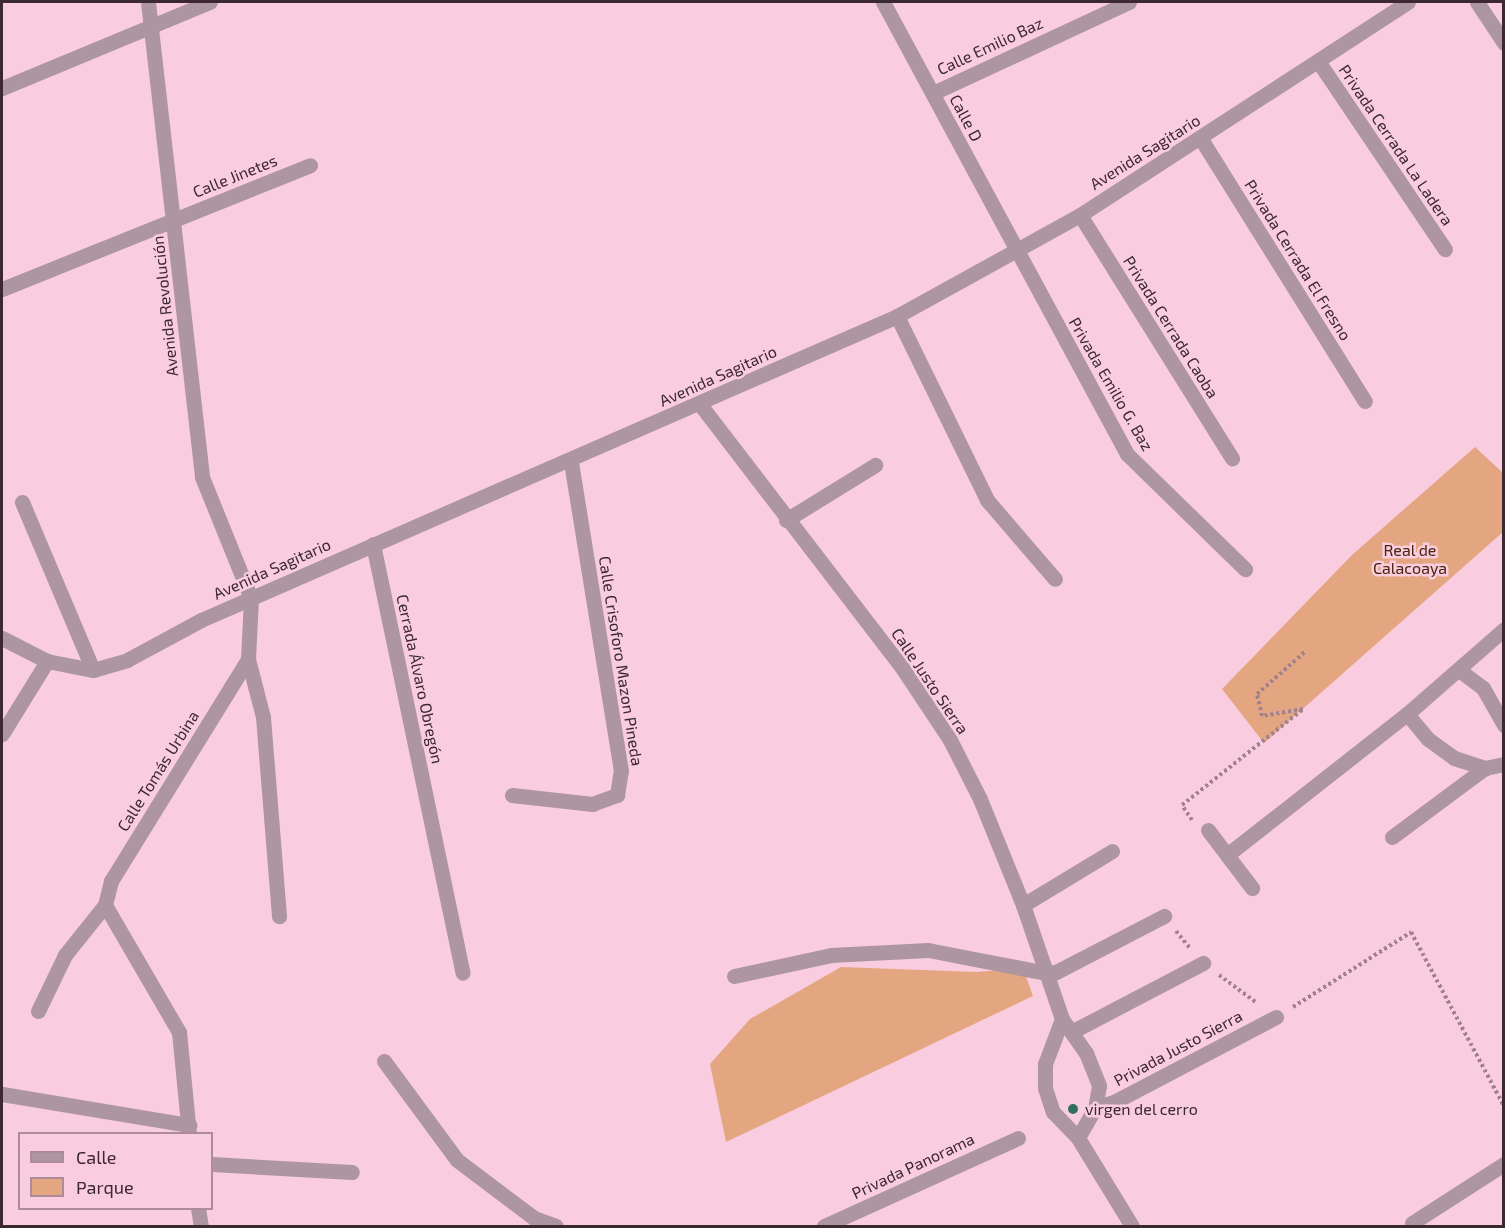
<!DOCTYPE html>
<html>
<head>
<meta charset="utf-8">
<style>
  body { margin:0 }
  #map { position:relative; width:1505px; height:1228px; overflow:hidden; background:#f9cddf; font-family:"Exo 2",sans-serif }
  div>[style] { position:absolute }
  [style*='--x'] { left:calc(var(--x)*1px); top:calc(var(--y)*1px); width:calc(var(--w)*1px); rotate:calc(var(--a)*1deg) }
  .green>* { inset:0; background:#e4a681 }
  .path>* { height:4px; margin-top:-2px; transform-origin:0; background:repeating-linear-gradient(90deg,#a2818f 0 3px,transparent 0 6px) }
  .service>* { height:15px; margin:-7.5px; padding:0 7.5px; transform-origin:7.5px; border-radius:7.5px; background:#ad969f }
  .minor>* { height:15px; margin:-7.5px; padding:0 7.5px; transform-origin:7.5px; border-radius:7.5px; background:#ad969f }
  .tertiary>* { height:15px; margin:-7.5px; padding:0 7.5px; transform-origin:7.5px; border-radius:7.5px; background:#ad969f }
  .dots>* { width:16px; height:16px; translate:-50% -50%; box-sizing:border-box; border:3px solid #f9cddf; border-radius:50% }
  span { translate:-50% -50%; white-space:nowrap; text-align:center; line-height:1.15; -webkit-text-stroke:5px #f9cddf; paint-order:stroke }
  .street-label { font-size:16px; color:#3c2830 }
  .park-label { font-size:16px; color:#48250c }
  .poi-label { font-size:16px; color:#3c2830 }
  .left { translate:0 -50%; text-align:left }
  .frame { position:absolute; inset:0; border:3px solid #3c2830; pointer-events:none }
  .legend { position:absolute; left:18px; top:1132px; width:195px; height:78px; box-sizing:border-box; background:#f9cddf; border:2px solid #ad8b99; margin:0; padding:8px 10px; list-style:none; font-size:18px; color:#3c2830 }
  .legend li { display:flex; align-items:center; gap:12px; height:30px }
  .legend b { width:30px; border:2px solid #ad8b99 }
</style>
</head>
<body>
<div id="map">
  <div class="green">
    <div style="clip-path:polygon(1475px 447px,1503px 473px,1503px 532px,1264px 743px,1222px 689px,1352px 555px)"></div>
    <div style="clip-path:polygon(841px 967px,977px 972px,1023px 968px,1033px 996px,726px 1142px,710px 1064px,750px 1019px)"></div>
  </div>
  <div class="path">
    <div style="--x:1192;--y:820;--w:18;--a:-124"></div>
    <div style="--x:1182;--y:805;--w:154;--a:-38.4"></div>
    <div style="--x:1303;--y:709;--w:42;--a:170.3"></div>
    <div style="--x:1262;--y:716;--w:23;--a:-103"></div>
    <div style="--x:1257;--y:694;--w:65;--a:-41.3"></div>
    <div style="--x:1176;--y:931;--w:22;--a:51"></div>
    <div style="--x:1219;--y:975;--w:47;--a:36.4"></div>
    <div style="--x:1293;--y:1007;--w:140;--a:-32.4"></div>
    <div style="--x:1411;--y:932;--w:197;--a:61.9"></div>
  </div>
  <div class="service">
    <div style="--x:734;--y:976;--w:99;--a:-12.2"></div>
    <div style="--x:831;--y:955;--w:97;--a:-3"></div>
    <div style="--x:928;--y:950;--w:120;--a:11"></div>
    <div style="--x:1412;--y:1223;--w:109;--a:-32.7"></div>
  </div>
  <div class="minor">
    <div style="--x:148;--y:2;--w:478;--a:83.5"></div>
    <div style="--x:202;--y:477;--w:131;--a:68"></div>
    <div style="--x:251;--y:598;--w:61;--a:92.8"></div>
    <div style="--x:248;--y:659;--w:60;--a:75.5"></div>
    <div style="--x:263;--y:717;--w:200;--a:85.4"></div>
    <div style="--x:883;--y:2;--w:514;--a:61.64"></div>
    <div style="--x:1127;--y:454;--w:165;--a:44.3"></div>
    <div style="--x:1477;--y:2;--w:49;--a:56.6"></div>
    <div style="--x:1318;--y:61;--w:227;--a:56"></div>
    <div style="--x:2;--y:88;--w:225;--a:-22.5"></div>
    <div style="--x:933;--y:93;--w:216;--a:-24.9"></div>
    <div style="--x:1201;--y:139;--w:309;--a:58"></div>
    <div style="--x:1080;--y:215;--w:287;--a:58"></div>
    <div style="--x:2;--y:289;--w:332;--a:-21.9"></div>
    <div style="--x:897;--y:316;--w:205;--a:63.9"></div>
    <div style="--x:987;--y:500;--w:104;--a:49.3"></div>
    <div style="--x:699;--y:403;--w:332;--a:52.5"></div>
    <div style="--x:901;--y:666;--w:89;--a:56.5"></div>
    <div style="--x:950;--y:740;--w:66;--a:63"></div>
    <div style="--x:980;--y:799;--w:114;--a:67.9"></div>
    <div style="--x:1023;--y:905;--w:120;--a:71.1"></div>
    <div style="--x:1062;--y:1019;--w:42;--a:54.8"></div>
    <div style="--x:1086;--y:1053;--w:35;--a:68"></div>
    <div style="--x:1099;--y:1086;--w:22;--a:100"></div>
    <div style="--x:1095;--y:1108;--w:34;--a:120"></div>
    <div style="--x:22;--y:502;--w:182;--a:67.1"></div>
    <div style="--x:786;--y:520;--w:105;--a:-31.7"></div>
    <div style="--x:373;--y:544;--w:438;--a:78.2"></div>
    <div style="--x:1459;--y:670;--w:30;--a:37"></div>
    <div style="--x:1483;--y:688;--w:43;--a:60.4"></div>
    <div style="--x:1407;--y:714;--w:33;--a:50"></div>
    <div style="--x:1428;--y:739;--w:32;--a:36"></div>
    <div style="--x:1454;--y:758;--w:33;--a:18"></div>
    <div style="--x:2;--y:734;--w:86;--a:-58.3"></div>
    <div style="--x:512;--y:795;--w:81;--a:6.4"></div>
    <div style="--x:592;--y:804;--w:27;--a:-20"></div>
    <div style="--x:617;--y:795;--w:24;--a:-81"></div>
    <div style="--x:621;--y:771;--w:314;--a:-99.2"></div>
    <div style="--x:1208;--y:830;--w:73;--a:52.8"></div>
    <div style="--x:1392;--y:837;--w:116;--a:-36.6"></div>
    <div style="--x:1485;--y:768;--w:19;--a:-12"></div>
    <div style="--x:1227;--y:855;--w:229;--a:-38.1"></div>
    <div style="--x:1407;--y:714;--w:129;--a:-41.2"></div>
    <div style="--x:105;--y:905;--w:147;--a:59.8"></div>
    <div style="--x:179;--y:1032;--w:102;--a:84.4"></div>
    <div style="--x:1023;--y:905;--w:104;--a:-31.2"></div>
    <div style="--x:1046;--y:973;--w:10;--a:-6"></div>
    <div style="--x:1056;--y:972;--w:122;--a:-27.4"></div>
    <div style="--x:38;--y:1011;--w:62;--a:-64.3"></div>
    <div style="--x:65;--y:955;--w:64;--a:-51.3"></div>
    <div style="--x:105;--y:905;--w:25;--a:-76"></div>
    <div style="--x:111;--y:881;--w:261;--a:-58.3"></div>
    <div style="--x:1062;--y:1019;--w:48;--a:110.7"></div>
    <div style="--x:1045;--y:1064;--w:24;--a:90"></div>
    <div style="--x:1045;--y:1088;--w:25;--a:72"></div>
    <div style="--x:1053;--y:1112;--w:36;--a:46"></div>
    <div style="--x:1078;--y:1138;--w:103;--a:58.5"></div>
    <div style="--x:1073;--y:1031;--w:147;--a:-27.6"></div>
    <div style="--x:384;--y:1061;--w:123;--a:53.6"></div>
    <div style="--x:457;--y:1160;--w:96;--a:37"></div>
    <div style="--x:534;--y:1218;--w:23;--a:20"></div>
    <div style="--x:2;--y:1094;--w:190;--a:9.4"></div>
    <div style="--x:1095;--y:1108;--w:20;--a:-18"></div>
    <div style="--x:1114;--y:1102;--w:183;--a:-27.7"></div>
    <div style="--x:212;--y:1164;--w:140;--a:3.3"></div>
    <div style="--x:198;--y:1208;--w:18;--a:81"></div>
    <div style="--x:824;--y:1226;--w:213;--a:-24.4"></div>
  </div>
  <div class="tertiary">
    <div style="--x:2;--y:638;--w:51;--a:27.1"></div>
    <div style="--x:47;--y:661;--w:47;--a:11.1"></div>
    <div style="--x:93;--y:670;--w:35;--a:-16"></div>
    <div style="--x:127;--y:660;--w:84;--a:-28.4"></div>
    <div style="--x:201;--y:620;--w:759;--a:-23.59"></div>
    <div style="--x:897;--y:316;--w:209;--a:-28.9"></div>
    <div style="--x:1080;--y:215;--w:391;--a:-33"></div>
  </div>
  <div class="dots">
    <div style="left:1073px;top:1109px;background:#30705e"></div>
  </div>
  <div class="street-label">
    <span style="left:990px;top:46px;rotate:-25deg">Calle Emilio Baz</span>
    <span style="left:966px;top:118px;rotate:62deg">Calle D</span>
    <span style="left:1396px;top:145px;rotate:56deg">Privada Cerrada La Ladera</span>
    <span style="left:1145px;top:152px;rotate:-32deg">Avenida Sagitario</span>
    <span style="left:235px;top:176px;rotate:-22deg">Calle Jinetes</span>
    <span style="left:1298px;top:260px;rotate:58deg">Privada Cerrada El Fresno</span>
    <span style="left:165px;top:306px;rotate:-96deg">Avenida Revolución</span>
    <span style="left:1171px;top:327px;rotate:58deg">Privada Cerrada Caoba</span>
    <span style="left:718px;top:376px;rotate:-24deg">Avenida Sagitario</span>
    <span style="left:1111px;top:384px;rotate:60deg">Privada Emilio G. Baz</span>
    <span style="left:272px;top:569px;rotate:-24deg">Avenida Sagitario</span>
    <span style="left:621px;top:661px;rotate:81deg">Calle Crisoforo Mazon Pineda</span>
    <span style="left:420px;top:679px;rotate:78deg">Cerrada Álvaro Obregón</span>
    <span style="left:930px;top:681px;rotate:56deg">Calle Justo Sierra</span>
    <span style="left:158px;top:771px;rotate:-58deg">Calle Tomás Urbina</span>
    <span style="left:1178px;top:1048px;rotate:-28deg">Privada Justo Sierra</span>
    <span style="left:913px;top:1166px;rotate:-25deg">Privada Panorama</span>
  </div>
  <div class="park-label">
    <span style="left:1410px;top:559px">Real de<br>Calacoaya</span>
  </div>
  <div class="poi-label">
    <span class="left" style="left:1085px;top:1109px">virgen del cerro</span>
  </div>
  <div class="frame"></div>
  <ul class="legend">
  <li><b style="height:8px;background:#ad969f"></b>Calle</li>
  <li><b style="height:16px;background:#e4a681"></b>Parque</li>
  </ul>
</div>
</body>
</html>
